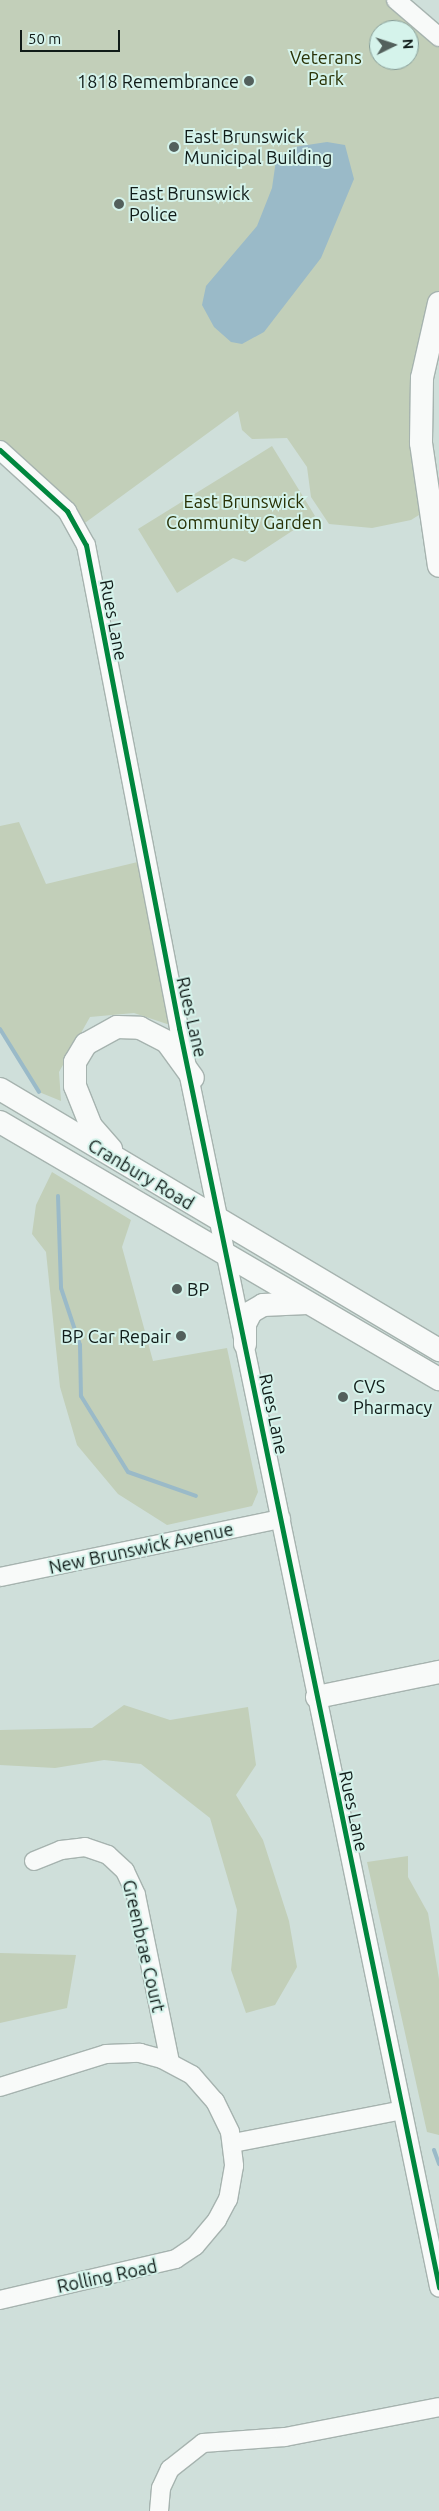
<!DOCTYPE html>
<html>
<head>
<meta charset="utf-8">
<style>
  body { margin:0 }
  #map { position:relative; width:439px; height:2511px; overflow:hidden; background:#cfdfda; font-family:Ubuntu,sans-serif }
  div>[style] { position:absolute }
  [style*='--x'] { left:calc(var(--x)*1px); top:calc(var(--y)*1px); width:calc(var(--w)*1px); rotate:calc(var(--a)*1deg) }
  .green>* { inset:0; background:#c2cfb9 }
  .water>* { inset:0; background:#9abac8 }
  .stream>* { height:4px; margin:-2px; padding:0 2px; transform-origin:2px; border-radius:2px; background:#9abac8 }
  .roads { filter:drop-shadow(1px 0 #a6b3af) drop-shadow(-1px 0 #a6b3af) drop-shadow(0 1px #a6b3af) drop-shadow(0 -1px #a6b3af) }
  .minor>* { height:18px; margin:-9px; padding:0 9px; transform-origin:9px; border-radius:9px; background:#f8faf9 }
  .major>* { height:22px; margin:-11px; padding:0 11px; transform-origin:11px; border-radius:11px; background:#f8faf9 }
  .cycleway>* { height:5px; margin:-2.5px; padding:0 2.5px; transform-origin:2.5px; border-radius:2.5px; background:#00873e }
  .dots>* { width:14px; height:14px; translate:-50% -50%; box-sizing:border-box; border:2px solid #d5f3eb; border-radius:50% }
  span { translate:-50% -50%; white-space:nowrap; text-align:center; line-height:1.15; -webkit-text-stroke:4px #d5f3eb; paint-order:stroke }
  .park-label { font-size:18px; color:#293206 }
  .poi-label { font-size:18px; color:#101b18 }
  .right { translate:-100% -50%; text-align:right }
  .left { translate:0 -50%; text-align:left }
  .street-label { font-size:18px; color:#101b18 }
  .north { position:absolute; left:369px; top:20px; width:50px; height:50px; box-sizing:border-box; background:#d5f3eb; border:1px solid #869d97; border-radius:50%; rotate:86deg; font-size:14px; font-weight:700; line-height:20px; text-align:center; color:#101b18 }
  .north::after { content:''; display:block; margin:auto; width:18px; height:22px; background:#53605c; clip-path:polygon(50% 0,100% 100%,50% 72%,0 100%) }
  .scale { position:absolute; left:20px; top:30px; width:100px; height:22px; box-sizing:border-box; border:2px solid #101b18; border-top:0; padding-left:6px; font-size:15px; line-height:18px; white-space:nowrap; color:#101b18; -webkit-text-stroke:4px #d5f3eb; paint-order:stroke }
</style>
</head>
<body>
<div id="map">
  <div class="green">
    <div style="clip-path:polygon(evenodd,0 0,396px 0,439px 37px,439px 303px,422px 378px,427px 510px,411px 520px,372px 528px,329px 524px,311px 497px,307px 467px,287px 438px,252px 439px,242px 430px,238px 411px,78px 528px,0 450px,0 0,379px 30px,409px 30px,409px 60px,379px 60px,379px 30px)"></div>
    <div style="clip-path:polygon(272px 446px,315px 516px,245px 562px,233px 558px,177px 593px,138px 529px)"></div>
    <div style="clip-path:polygon(19px 822px,46px 884px,146px 860px,179px 1028px,134px 1013px,90px 1017px,59px 1072px,61px 1101px,39px 1092px,0 1029px,0 826px)"></div>
    <div style="clip-path:polygon(52px 1172px,131px 1220px,122px 1247px,153px 1361px,227px 1348px,258px 1492px,252px 1506px,167px 1525px,118px 1494px,77px 1445px,60px 1387px,46px 1252px,32px 1234px,36px 1205px)"></div>
    <div style="clip-path:polygon(124px 1705px,170px 1720px,248px 1707px,256px 1765px,236px 1795px,263px 1840px,289px 1921px,297px 1967px,275px 2005px,246px 2013px,231px 1970px,237px 1910px,210px 1818px,141px 1764px,104px 1760px,55px 1768px,0 1765px,0 1730px,92px 1728px)"></div>
    <div style="clip-path:polygon(408px 1856px,408px 1877px,428px 1913px,439px 1979px,439px 2135px,427px 2132px,367px 1862px)"></div>
    <div style="clip-path:polygon(0 1953px,76px 1955px,67px 2008px,0 2023px)"></div>
  </div>
  <div class="water">
    <div style="clip-path:polygon(327px 142px,345px 145px,354px 179px,321px 258px,264px 332px,242px 344px,231px 342px,214px 327px,202px 305px,206px 286px,257px 226px,272px 188px,276px 160px,294px 147px)"></div>
  </div>
  <div class="stream">
    <div style="--x:0;--y:1029;--w:74;--a:58.2"></div>
    <div style="--x:58;--y:1196;--w:92;--a:88.1"></div>
    <div style="--x:61;--y:1288;--w:60;--a:71.6"></div>
    <div style="--x:80;--y:1345;--w:51;--a:88.9"></div>
    <div style="--x:81;--y:1396;--w:89;--a:58.3"></div>
    <div style="--x:128;--y:1472;--w:72;--a:19.4"></div>
    <div style="--x:434;--y:2150;--w:15;--a:70"></div>
  </div>
  <div class="roads">
    <div class="minor">
      <div style="--x:396;--y:0;--w:57;--a:40.7"></div>
      <div style="--x:0;--y:450;--w:91;--a:42.3"></div>
      <div style="--x:67;--y:511;--w:39;--a:61"></div>
      <div style="--x:86;--y:545;--w:492;--a:79.1"></div>
      <div style="--x:179;--y:1028;--w:1286;--a:78.33"></div>
      <div style="--x:0;--y:1577;--w:287;--a:-11.7"></div>
      <div style="--x:34;--y:1861;--w:29;--a:-22"></div>
      <div style="--x:61;--y:1850;--w:24;--a:-7"></div>
      <div style="--x:85;--y:1847;--w:24;--a:19"></div>
      <div style="--x:108;--y:1855;--w:23;--a:43"></div>
      <div style="--x:125;--y:1871;--w:26;--a:65"></div>
      <div style="--x:136;--y:1895;--w:170;--a:78.5"></div>
      <div style="--x:0;--y:2087;--w:111;--a:-17.3"></div>
      <div style="--x:106;--y:2054;--w:34;--a:-2"></div>
      <div style="--x:140;--y:2053;--w:23;--a:15"></div>
      <div style="--x:162;--y:2059;--w:34;--a:28"></div>
      <div style="--x:192;--y:2075;--w:35;--a:49"></div>
      <div style="--x:215;--y:2101;--w:34;--a:64"></div>
      <div style="--x:230;--y:2132;--w:34;--a:83"></div>
      <div style="--x:234;--y:2166;--w:34;--a:100"></div>
      <div style="--x:228;--y:2199;--w:24;--a:118"></div>
      <div style="--x:217;--y:2220;--w:34;--a:130"></div>
      <div style="--x:195;--y:2246;--w:23;--a:146"></div>
      <div style="--x:176;--y:2259;--w:181;--a:166.9"></div>
      <div style="--x:233;--y:2143;--w:172;--a:-11"></div>
      <div style="--x:159;--y:2511;--w:23;--a:-85"></div>
      <div style="--x:161;--y:2488;--w:21;--a:-65"></div>
      <div style="--x:170;--y:2469;--w:42;--a:-38.2"></div>
      <div style="--x:203;--y:2443;--w:82;--a:-4.2"></div>
      <div style="--x:285;--y:2437;--w:157;--a:-11"></div>
    </div>
    <div class="major">
      <div style="--x:439;--y:303;--w:77;--a:102.8"></div>
      <div style="--x:422;--y:378;--w:65;--a:90.9"></div>
      <div style="--x:421;--y:443;--w:124;--a:81.7"></div>
      <div style="--x:0;--y:1089;--w:511;--a:30.73"></div>
      <div style="--x:0;--y:1122;--w:509;--a:30.35"></div>
      <div style="--x:111;--y:1149;--w:30;--a:-131"></div>
      <div style="--x:91;--y:1126;--w:43;--a:-111.8"></div>
      <div style="--x:75;--y:1086;--w:24;--a:-90"></div>
      <div style="--x:75;--y:1062;--w:21;--a:-59"></div>
      <div style="--x:86;--y:1044;--w:35;--a:-29"></div>
      <div style="--x:117;--y:1027;--w:23;--a:2"></div>
      <div style="--x:140;--y:1028;--w:30;--a:27"></div>
      <div style="--x:167;--y:1042;--w:44;--a:54.2"></div>
      <div style="--x:245;--y:1344;--w:20;--a:-90"></div>
      <div style="--x:245;--y:1324;--w:13;--a:-63"></div>
      <div style="--x:251;--y:1312;--w:14;--a:-30"></div>
      <div style="--x:263;--y:1305;--w:44;--a:-2.6"></div>
      <div style="--x:317;--y:1697;--w:125;--a:-11.6"></div>
    </div>
  </div>
  <div class="cycleway">
    <div style="--x:0;--y:450;--w:91;--a:42.3"></div>
    <div style="--x:67;--y:511;--w:39;--a:61"></div>
    <div style="--x:86;--y:545;--w:492;--a:79.1"></div>
    <div style="--x:179;--y:1028;--w:1286;--a:78.33"></div>
  </div>
  <div class="dots">
    <div style="left:249px;top:81px;background:#53605c"></div>
    <div style="left:174px;top:147px;background:#53605c"></div>
    <div style="left:119px;top:204px;background:#53605c"></div>
    <div style="left:177px;top:1289px;background:#53605c"></div>
    <div style="left:181px;top:1336px;background:#53605c"></div>
    <div style="left:343px;top:1397px;background:#53605c"></div>
  </div>
  <div class="park-label">
    <span style="left:326px;top:68px">Veterans<br>Park</span>
    <span style="left:244px;top:512px">East Brunswick<br>Community Garden</span>
  </div>
  <div class="poi-label">
    <span class="right" style="left:239px;top:81px">1818 Remembrance</span>
    <span class="left" style="left:184px;top:147px">East Brunswick<br>Municipal Building</span>
    <span class="left" style="left:129px;top:204px">East Brunswick<br>Police</span>
    <span class="left" style="left:187px;top:1289px">BP</span>
    <span class="right" style="left:171px;top:1336px">BP Car Repair</span>
    <span class="left" style="left:353px;top:1397px">CVS<br>Pharmacy</span>
  </div>
  <div class="street-label">
    <span style="left:114px;top:620px;rotate:79deg">Rues Lane</span>
    <span style="left:192px;top:1017px;rotate:77deg">Rues Lane</span>
    <span style="left:141px;top:1174px;rotate:31deg">Cranbury Road</span>
    <span style="left:274px;top:1414px;rotate:78deg">Rues Lane</span>
    <span style="left:141px;top:1548px;rotate:-12deg">New Brunswick Avenue</span>
    <span style="left:354px;top:1811px;rotate:78deg">Rues Lane</span>
    <span style="left:144px;top:1946px;rotate:77deg">Greenbrae Court</span>
    <span style="left:107px;top:2276px;rotate:-12deg">Rolling Road</span>
  </div>
  <div class="north">N</div>
  <div class="scale">50 m</div>
</div>
</body>
</html>
